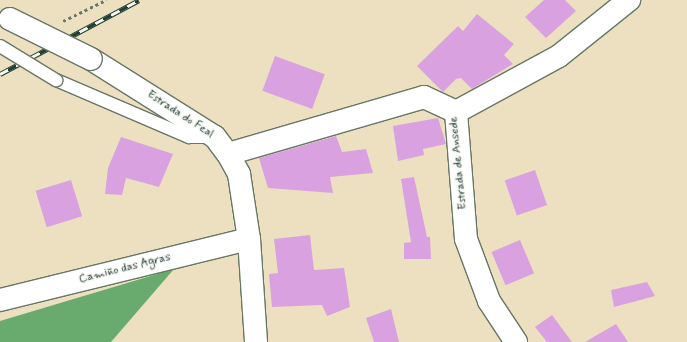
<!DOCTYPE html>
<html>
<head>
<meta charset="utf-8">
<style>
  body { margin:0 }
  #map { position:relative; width:687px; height:342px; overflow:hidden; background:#ece0c1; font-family:Mynerve,sans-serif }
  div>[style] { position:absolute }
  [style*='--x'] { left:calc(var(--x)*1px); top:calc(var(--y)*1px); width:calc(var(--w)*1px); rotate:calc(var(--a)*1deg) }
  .forest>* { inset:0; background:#69aa6e }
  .building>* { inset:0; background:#daa1e0; transform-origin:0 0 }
  .path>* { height:2.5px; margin-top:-1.25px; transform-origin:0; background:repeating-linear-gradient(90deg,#677665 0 3px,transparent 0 6px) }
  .roads { filter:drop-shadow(1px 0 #677665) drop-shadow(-1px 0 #677665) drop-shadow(0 1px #677665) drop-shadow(0 -1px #677665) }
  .lane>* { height:12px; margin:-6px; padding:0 6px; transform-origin:6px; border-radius:6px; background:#fff }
  .street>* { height:22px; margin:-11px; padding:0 11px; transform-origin:11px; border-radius:11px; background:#fff }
  .secondary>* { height:22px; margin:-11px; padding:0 11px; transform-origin:11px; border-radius:11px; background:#fff }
  .rail>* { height:4.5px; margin-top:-2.25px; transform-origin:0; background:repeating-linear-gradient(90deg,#f6f6f2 0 9px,#1f3d34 0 18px); box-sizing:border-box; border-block:1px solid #1f3d34 }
  .bridges { filter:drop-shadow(1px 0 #677665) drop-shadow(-1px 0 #677665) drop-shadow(0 1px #677665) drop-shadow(0 -1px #677665) }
  .lane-bridge>* { height:12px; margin:-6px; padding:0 6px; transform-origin:6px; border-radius:6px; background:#fff }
  .secondary-bridge>* { height:22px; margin:-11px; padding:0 11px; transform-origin:11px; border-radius:11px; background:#fff }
  span { translate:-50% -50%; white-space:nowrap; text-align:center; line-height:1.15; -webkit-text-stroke:3px #f6f6f2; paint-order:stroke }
  .street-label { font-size:12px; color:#1f3d34 }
</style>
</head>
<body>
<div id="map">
  <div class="forest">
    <div style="clip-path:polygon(174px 269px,111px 342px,0 342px,0 321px)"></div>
  </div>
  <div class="building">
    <div style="clip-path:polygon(544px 0,565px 0,576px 11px,546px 38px,525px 17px)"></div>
    <div style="clip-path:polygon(477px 14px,514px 44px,504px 55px,513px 64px,472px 89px,461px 78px,456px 79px,443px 92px,417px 66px,458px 26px,463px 31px)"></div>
    <div style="left:275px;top:56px;width:53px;height:37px;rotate:20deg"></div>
    <div style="clip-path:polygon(438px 118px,446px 144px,423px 149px,424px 155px,398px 161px,393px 126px)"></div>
    <div style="clip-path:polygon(336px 136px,342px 152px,366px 149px,373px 173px,330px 177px,333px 193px,268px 188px,259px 158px)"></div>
    <div style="clip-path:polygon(121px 137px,173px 154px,159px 187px,126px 178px,122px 195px,105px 194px,108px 168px)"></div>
    <div style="left:535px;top:170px;width:37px;height:32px;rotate:71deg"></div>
    <div style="clip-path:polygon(414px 177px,427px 237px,430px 237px,431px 259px,404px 259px,404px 243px,411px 242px,401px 179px)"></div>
    <div style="left:71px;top:180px;width:38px;height:37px;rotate:73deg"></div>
    <div style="clip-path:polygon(310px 235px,314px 270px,344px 268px,350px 307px,327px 316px,322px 305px,272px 307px,269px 274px,278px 273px,274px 239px)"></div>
    <div style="left:520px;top:240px;width:36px;height:31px;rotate:67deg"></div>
    <div style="clip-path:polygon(647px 282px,655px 296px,614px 307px,611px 290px)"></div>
    <div style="clip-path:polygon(391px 309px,399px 342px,374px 342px,366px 318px)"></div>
    <div style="clip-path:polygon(552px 315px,572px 342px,547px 342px,535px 327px)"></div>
    <div style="clip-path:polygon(616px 324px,628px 342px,585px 342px)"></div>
  </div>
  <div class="path">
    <div style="--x:63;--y:21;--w:48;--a:-26"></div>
  </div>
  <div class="roads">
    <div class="lane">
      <div style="--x:56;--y:80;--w:145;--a:23.2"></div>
      <div style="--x:189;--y:137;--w:21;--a:0"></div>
    </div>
    <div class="street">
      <div style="--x:456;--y:112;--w:117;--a:-28.5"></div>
      <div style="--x:559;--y:56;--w:90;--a:-38.7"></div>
      <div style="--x:228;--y:154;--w:204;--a:-16.2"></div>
      <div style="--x:424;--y:97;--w:35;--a:25"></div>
      <div style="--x:456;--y:112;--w:127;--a:85.5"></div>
      <div style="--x:466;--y:239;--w:66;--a:69.6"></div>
      <div style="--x:489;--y:301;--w:49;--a:56.6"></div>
      <div style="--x:0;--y:300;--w:256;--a:-13.8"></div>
    </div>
    <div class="secondary">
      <div style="--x:91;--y:59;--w:146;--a:32.2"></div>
      <div style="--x:215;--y:137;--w:21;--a:53"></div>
      <div style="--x:228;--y:154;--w:23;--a:61"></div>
      <div style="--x:239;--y:174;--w:66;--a:81.3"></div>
      <div style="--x:249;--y:239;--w:103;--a:86.1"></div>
    </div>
  </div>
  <div class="rail">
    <div style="--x:0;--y:74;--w:157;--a:-28"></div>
  </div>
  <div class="bridges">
    <div class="lane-bridge">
      <div style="--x:0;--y:46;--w:66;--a:31.3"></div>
    </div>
    <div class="secondary-bridge">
      <div style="--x:10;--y:19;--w:90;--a:26.3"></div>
    </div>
  </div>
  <div class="street-label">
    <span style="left:180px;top:115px;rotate:33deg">Estrada do Feal</span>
    <span style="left:459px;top:163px;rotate:-96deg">Estrada de Ansede</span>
    <span style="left:125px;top:269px;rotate:-14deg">Camiño das Agras</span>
  </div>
</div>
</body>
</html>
